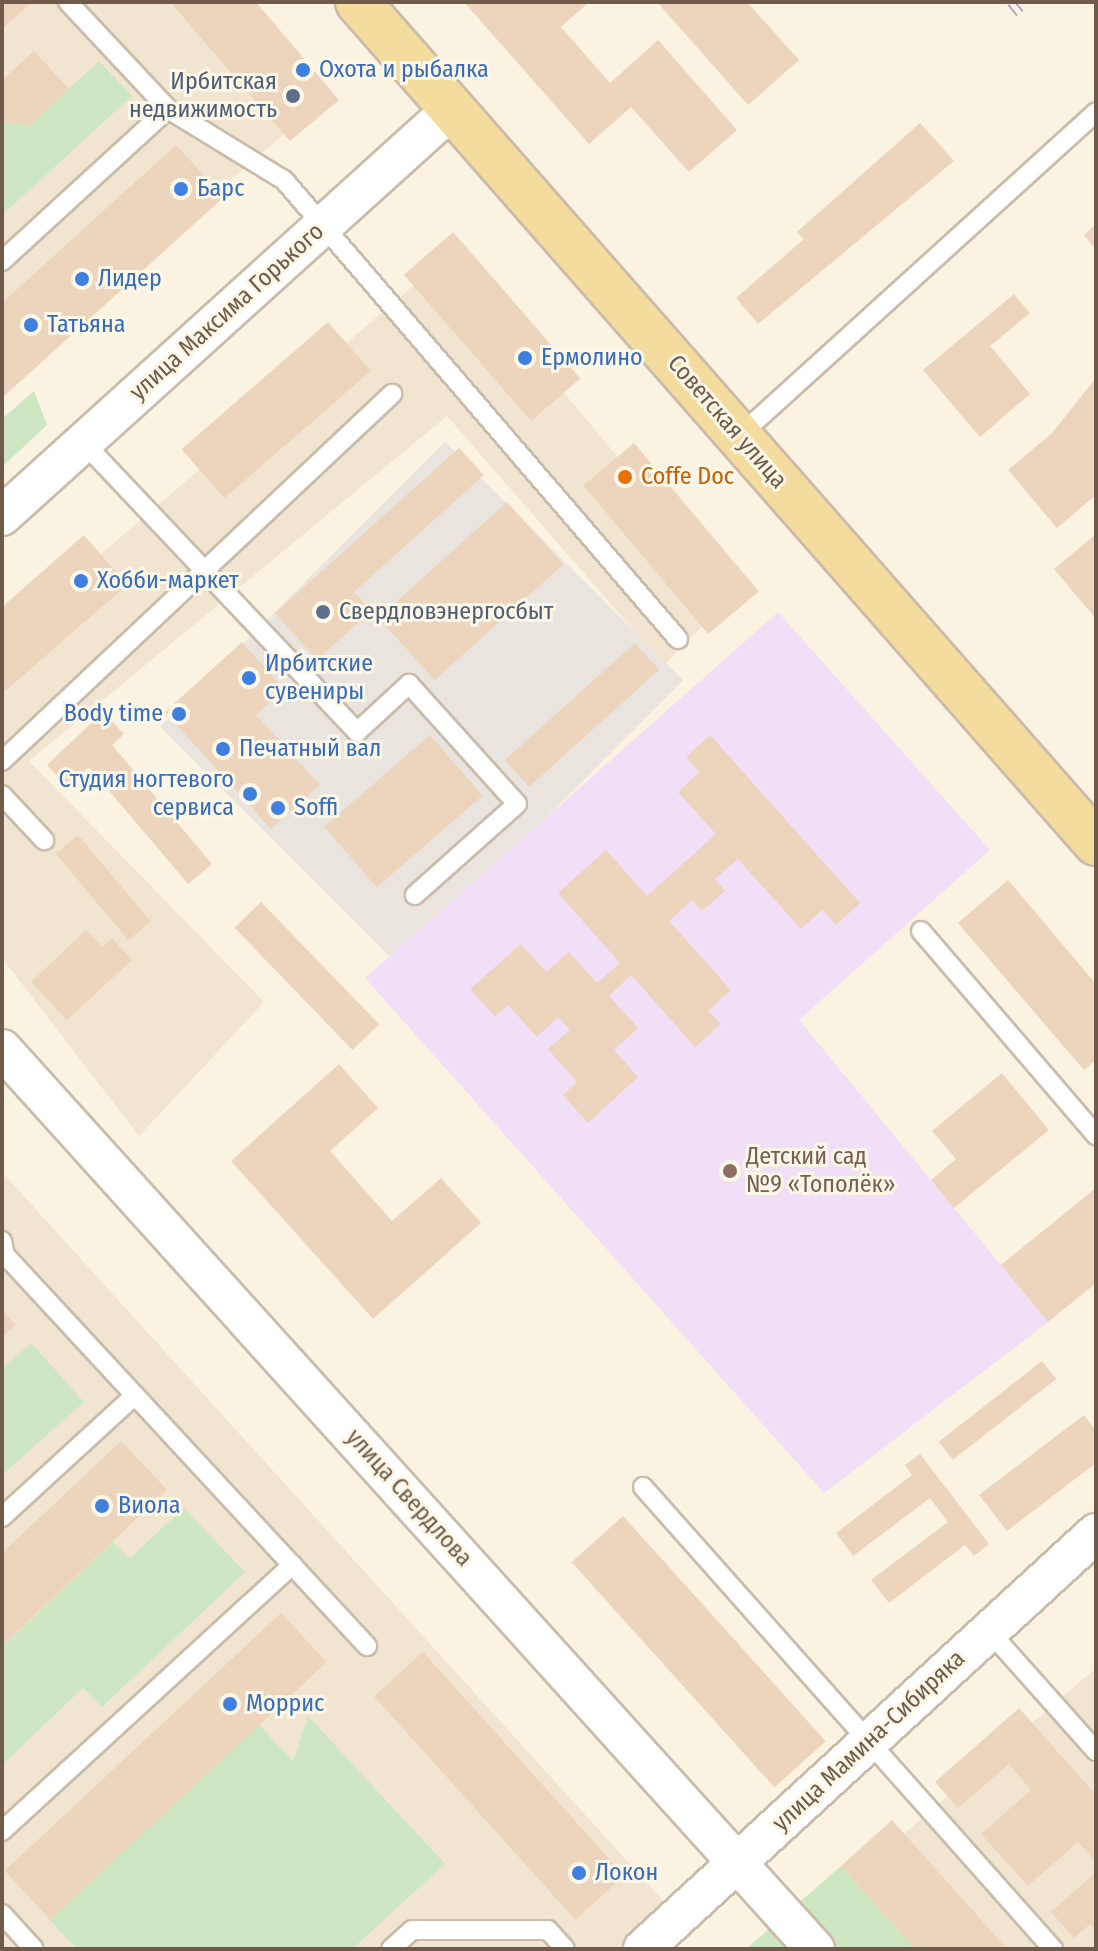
<!DOCTYPE html>
<html>
<head>
<meta charset="utf-8">
<style>
  body { margin:0 }
  #map { position:relative; width:1098px; height:1951px; overflow:hidden; background:#faf3e2; font-family:"Fira Sans Condensed",sans-serif }
  div>[style] { position:absolute }
  [style*='--x'] { left:calc(var(--x)*1px); top:calc(var(--y)*1px); width:calc(var(--w)*1px); rotate:calc(var(--a)*1deg) }
  .residential>* { inset:0; background:#f1e5d1 }
  .industrial>* { inset:0; background:#e9e4dd; transform-origin:0 0 }
  .education>* { inset:0; background:#f0dff6 }
  .green>* { inset:0; background:#cee6c2 }
  .building>* { inset:0; background:#edd4bc; transform-origin:0 0 }
  .roads { filter:drop-shadow(2px 0 #cabbaa) drop-shadow(-2px 0 #cabbaa) drop-shadow(0 2px #cabbaa) drop-shadow(0 -2px #cabbaa) }
  .lane>* { height:18px; margin:-9px; padding:0 9px; transform-origin:9px; border-radius:9px; background:#fff }
  .street>* { height:38px; margin:-19px; padding:0 19px; transform-origin:19px; border-radius:19px; background:#fff }
  .primary>* { height:44px; margin:-22px; padding:0 22px; transform-origin:22px; border-radius:22px; background:#f4dc9f }
  .rail>* { height:9px; margin-top:-4.5px; transform-origin:0; background:repeating-linear-gradient(90deg,#fdf7e8 0 18px,#b6a2c2 0 36px); box-sizing:border-box; border-block:2px solid #b6a2c2 }
  .dots>* { width:22px; height:22px; translate:-50% -50%; box-sizing:border-box; border:4px solid #fdf7e8; border-radius:50% }
  span { translate:-50% -50%; white-space:nowrap; text-align:center; line-height:1.15; -webkit-text-stroke:6px #fdf7e8; paint-order:stroke }
  .shop-label { font-size:24px; color:#366cbe }
  .left { translate:0 -50%; text-align:left }
  .right { translate:-100% -50%; text-align:right }
  .service-label { font-size:24px; color:#4e5e75 }
  .street-label { font-size:24px; color:#705b4b }
  .food-label { font-size:24px; color:#c56008 }
  .education-label { font-size:24px; color:#785e54 }
  .frame { position:absolute; inset:0; border:4px solid #705b4b; pointer-events:none }
</style>
</head>
<body>
<div id="map">
  <div class="residential">
    <div style="clip-path:polygon(2px 2px,247px 2px,327px 97px,2px 376px)"></div>
    <div style="clip-path:polygon(449px 255px,733px 595px,664px 665px,447px 416px,29px 761px,264px 1002px,139px 1136px,2px 958px,2px 639px)"></div>
    <div style="clip-path:polygon(2px 1172px,667px 1905px,618px 1949px,2px 1949px)"></div>
    <div style="clip-path:polygon(1096px 1668px,1096px 1949px,940px 1949px,869px 1864px)"></div>
  </div>
  <div class="industrial">
    <div style="left:445px;top:442px;width:337px;height:403px;rotate:45deg"></div>
  </div>
  <div class="education">
    <div style="clip-path:polygon(778px 612px,990px 850px,799px 1020px,1048px 1322px,824px 1493px,365px 978px)"></div>
  </div>
  <div class="green">
    <div style="clip-path:polygon(99px 61px,132px 96px,2px 215px,2px 122px,30px 125px)"></div>
    <div style="clip-path:polygon(34px 391px,47px 425px,2px 467px,2px 419px)"></div>
    <div style="clip-path:polygon(31px 1343px,84px 1402px,2px 1475px,2px 1369px)"></div>
    <div style="clip-path:polygon(184px 1508px,245px 1572px,102px 1707px,83px 1688px,2px 1765px,2px 1647px,113px 1542px,130px 1558px)"></div>
    <div style="clip-path:polygon(308px 1716px,445px 1864px,352px 1949px,77px 1949px,47px 1917px,258px 1724px,293px 1761px)"></div>
    <div style="clip-path:polygon(841px 1866px,915px 1949px,746px 1949px)"></div>
  </div>
  <div class="building">
    <div style="clip-path:polygon(2px 2px,32px 2px,2px 29px)"></div>
    <div style="clip-path:polygon(170px 2px,256px 2px,339px 100px,290px 141px)"></div>
    <div style="clip-path:polygon(464px 2px,589px 2px,561px 27px,610px 83px,658px 40px,737px 130px,689px 172px,631px 107px,589px 144px)"></div>
    <div style="clip-path:polygon(657px 2px,747px 2px,799px 60px,748px 105px)"></div>
    <div style="clip-path:polygon(34px 51px,69px 89px,30px 125px,2px 122px,2px 80px)"></div>
    <div style="clip-path:polygon(920px 123px,954px 161px,758px 324px,736px 298px,804px 239px,797px 232px)"></div>
    <div style="clip-path:polygon(176px 145px,224px 197px,2px 398px,2px 303px)"></div>
    <div style="clip-path:polygon(1096px 224px,1096px 250px,1084px 235px)"></div>
    <div style="left:453px;top:232px;width:194px;height:65px;rotate:49deg"></div>
    <div style="clip-path:polygon(1014px 294px,1030px 313px,990px 346px,1030px 394px,980px 437px,923px 370px)"></div>
    <div style="left:328px;top:322px;width:65px;height:194px;rotate:49deg"></div>
    <div style="clip-path:polygon(1096px 378px,1096px 495px,1057px 528px,1008px 470px,1052px 433px)"></div>
    <div style="left:634px;top:443px;width:194px;height:66px;rotate:50deg"></div>
    <div style="clip-path:polygon(459px 448px,484px 475px,354px 592px,371px 611px,317px 660px,275px 613px)"></div>
    <div style="left:507px;top:502px;width:84px;height:173px;rotate:48deg"></div>
    <div style="clip-path:polygon(1096px 534px,1096px 619px,1054px 569px)"></div>
    <div style="clip-path:polygon(84px 535px,127px 585px,2px 694px,2px 607px)"></div>
    <div style="clip-path:polygon(242px 642px,284px 689px,256px 715px,320px 785px,271px 829px,165px 712px)"></div>
    <div style="left:635px;top:643px;width:36px;height:175px;rotate:48deg"></div>
    <div style="clip-path:polygon(103px 712px,124px 734px,112px 745px,212px 864px,188px 884px,89px 767px,68px 787px,47px 765px)"></div>
    <div style="left:430px;top:735px;width:80px;height:140px;rotate:49deg"></div>
    <div style="clip-path:polygon(710px 735px,860px 903px,836px 925px,822px 910px,801px 929px,738px 859px,715px 879px,725px 891px,702px 911px,692px 900px,669px 921px,731px 990px,708px 1011px,721px 1024px,695px 1047px,631px 975px,609px 996px,638px 1028px,614px 1050px,638px 1077px,588px 1123px,563px 1095px,577px 1082px,548px 1049px,570px 1030px,558px 1017px,537px 1037px,508px 1005px,495px 1017px,470px 989px,521px 944px,546px 972px,569px 952px,597px 983px,620px 963px,558px 893px,606px 850px,647px 896px,716px 834px,678px 792px,699px 772px,686px 757px)"></div>
    <div style="left:78px;top:835px;width:113px;height:29px;rotate:50deg"></div>
    <div style="clip-path:polygon(1008px 880px,1096px 984px,1096px 1060px,1084px 1070px,958px 923px)"></div>
    <div style="left:261px;top:902px;width:170px;height:37px;rotate:46deg"></div>
    <div style="clip-path:polygon(86px 930px,103px 947px,112px 938px,132px 960px,67px 1020px,31px 982px)"></div>
    <div style="clip-path:polygon(339px 1064px,378px 1108px,330px 1151px,392px 1221px,441px 1178px,481px 1223px,373px 1319px,231px 1161px)"></div>
    <div style="clip-path:polygon(1002px 1073px,1049px 1130px,954px 1208px,931px 1180px,956px 1159px,932px 1131px)"></div>
    <div style="clip-path:polygon(1096px 1188px,1096px 1283px,1048px 1322px,1001px 1265px)"></div>
    <div style="clip-path:polygon(2px 1310px,16px 1325px,2px 1337px)"></div>
    <div style="left:1042px;top:1361px;width:23px;height:131px;rotate:52deg"></div>
    <div style="clip-path:polygon(1084px 1415px,1096px 1431px,1096px 1463px,1007px 1531px,979px 1495px)"></div>
    <div style="clip-path:polygon(121px 1441px,167px 1490px,2px 1646px,2px 1553px)"></div>
    <div style="clip-path:polygon(920px 1454px,989px 1544px,974px 1556px,965px 1545px,889px 1603px,871px 1580px,948px 1522px,930px 1498px,853px 1556px,836px 1533px,912px 1475px,905px 1465px)"></div>
    <div style="left:623px;top:1516px;width:303px;height:69px;rotate:48deg"></div>
    <div style="left:281px;top:1613px;width:67px;height:378px;rotate:47deg"></div>
    <div style="left:423px;top:1652px;width:301px;height:66px;rotate:48deg"></div>
    <div style="clip-path:polygon(1019px 1708px,1096px 1795px,1096px 1862px,1078px 1842px,1028px 1886px,981px 1834px,1031px 1790px,1009px 1764px,958px 1808px,935px 1782px)"></div>
    <div style="clip-path:polygon(892px 1820px,1007px 1949px,915px 1949px,841px 1866px)"></div>
    <div style="clip-path:polygon(1096px 1872px,1096px 1931px,1090px 1924px,1074px 1938px,1051px 1912px)"></div>
  </div>
  <div class="roads">
    <div class="lane">
      <div style="--x:68;--y:2;--w:146;--a:46.9"></div>
      <div style="--x:168;--y:109;--w:136;--a:31.5"></div>
      <div style="--x:284;--y:180;--w:605;--a:49.36"></div>
      <div style="--x:2;--y:261;--w:225;--a:-42.5"></div>
      <div style="--x:739;--y:436;--w:482;--a:-42.2"></div>
      <div style="--x:83;--y:442;--w:399;--a:46.6"></div>
      <div style="--x:357;--y:732;--w:71;--a:-42.7"></div>
      <div style="--x:409;--y:684;--w:161;--a:48"></div>
      <div style="--x:517;--y:804;--w:137;--a:138.3"></div>
      <div style="--x:2;--y:761;--w:536;--a:-43.26"></div>
      <div style="--x:2;--y:795;--w:62;--a:47"></div>
      <div style="--x:921;--y:931;--w:269;--a:49.4"></div>
      <div style="--x:2;--y:1241;--w:14;--a:78"></div>
      <div style="--x:5;--y:1255;--w:533;--a:47.21"></div>
      <div style="--x:643;--y:1487;--w:618;--a:48.41"></div>
      <div style="--x:2;--y:1517;--w:180;--a:-42.5"></div>
      <div style="--x:989;--y:1631;--w:161;--a:48.3"></div>
      <div style="--x:2;--y:1831;--w:394;--a:-42.5"></div>
      <div style="--x:2;--y:1914;--w:47;--a:47.6"></div>
      <div style="--x:391;--y:1949;--w:28;--a:-42"></div>
      <div style="--x:412;--y:1930;--w:136;--a:0"></div>
      <div style="--x:548;--y:1930;--w:25;--a:48"></div>
    </div>
    <div class="street">
      <div style="--x:2;--y:516;--w:607;--a:-42.13"></div>
      <div style="--x:2;--y:1049;--w:1213;--a:47.91"></div>
      <div style="--x:643;--y:1949;--w:615;--a:-42.56"></div>
    </div>
    <div class="primary">
      <div style="--x:358;--y:2;--w:1119;--a:48.73"></div>
    </div>
  </div>
  <div class="rail">
    <div style="--x:1011;--y:2;--w:14;--a:51"></div>
  </div>
  <div class="dots">
    <div style="left:303px;top:70px;background:#3f7fe0"></div>
    <div style="left:293px;top:96px;background:#5c6f8a"></div>
    <div style="left:181px;top:189px;background:#3f7fe0"></div>
    <div style="left:82px;top:279px;background:#3f7fe0"></div>
    <div style="left:31px;top:325px;background:#3f7fe0"></div>
    <div style="left:525px;top:358px;background:#3f7fe0"></div>
    <div style="left:625px;top:477px;background:#e8710a"></div>
    <div style="left:81px;top:581px;background:#3f7fe0"></div>
    <div style="left:323px;top:612px;background:#5c6f8a"></div>
    <div style="left:249px;top:678px;background:#3f7fe0"></div>
    <div style="left:179px;top:714px;background:#3f7fe0"></div>
    <div style="left:223px;top:749px;background:#3f7fe0"></div>
    <div style="left:250px;top:794px;background:#3f7fe0"></div>
    <div style="left:278px;top:808px;background:#3f7fe0"></div>
    <div style="left:730px;top:1171px;background:#8d6e63"></div>
    <div style="left:102px;top:1506px;background:#3f7fe0"></div>
    <div style="left:230px;top:1704px;background:#3f7fe0"></div>
    <div style="left:579px;top:1873px;background:#3f7fe0"></div>
  </div>
  <div class="shop-label">
    <span class="left" style="left:319px;top:70px">Охота и рыбалка</span>
    <span class="left" style="left:197px;top:189px">Барс</span>
    <span class="left" style="left:98px;top:279px">Лидер</span>
    <span class="left" style="left:47px;top:325px">Татьяна</span>
    <span class="left" style="left:541px;top:358px">Ермолино</span>
    <span class="left" style="left:97px;top:581px">Хобби-маркет</span>
    <span class="left" style="left:265px;top:678px">Ирбитские<br>сувениры</span>
    <span class="right" style="left:163px;top:714px">Body time</span>
    <span class="left" style="left:239px;top:749px">Печатный вал</span>
    <span class="right" style="left:234px;top:794px">Студия ногтевого<br>сервиса</span>
    <span class="left" style="left:294px;top:808px">Soffi</span>
    <span class="left" style="left:118px;top:1506px">Виола</span>
    <span class="left" style="left:246px;top:1704px">Моррис</span>
    <span class="left" style="left:595px;top:1873px">Локон</span>
  </div>
  <div class="service-label">
    <span class="right" style="left:277px;top:96px">Ирбитская<br>недвижимость</span>
    <span class="left" style="left:339px;top:612px">Свердловэнергосбыт</span>
  </div>
  <div class="street-label">
    <span style="left:227px;top:312px;rotate:-42deg">улица Максима Горького</span>
    <span style="left:727px;top:422px;rotate:49deg">Советская улица</span>
    <span style="left:409px;top:1498px;rotate:48deg">улица Свердлова</span>
    <span style="left:869px;top:1741px;rotate:-43deg">улица Мамина-Сибиряка</span>
  </div>
  <div class="food-label">
    <span class="left" style="left:641px;top:477px">Coffe Doc</span>
  </div>
  <div class="education-label">
    <span class="left" style="left:746px;top:1171px">Детский сад<br>№9 «Тополёк»</span>
  </div>
  <div class="frame"></div>
</div>
</body>
</html>
